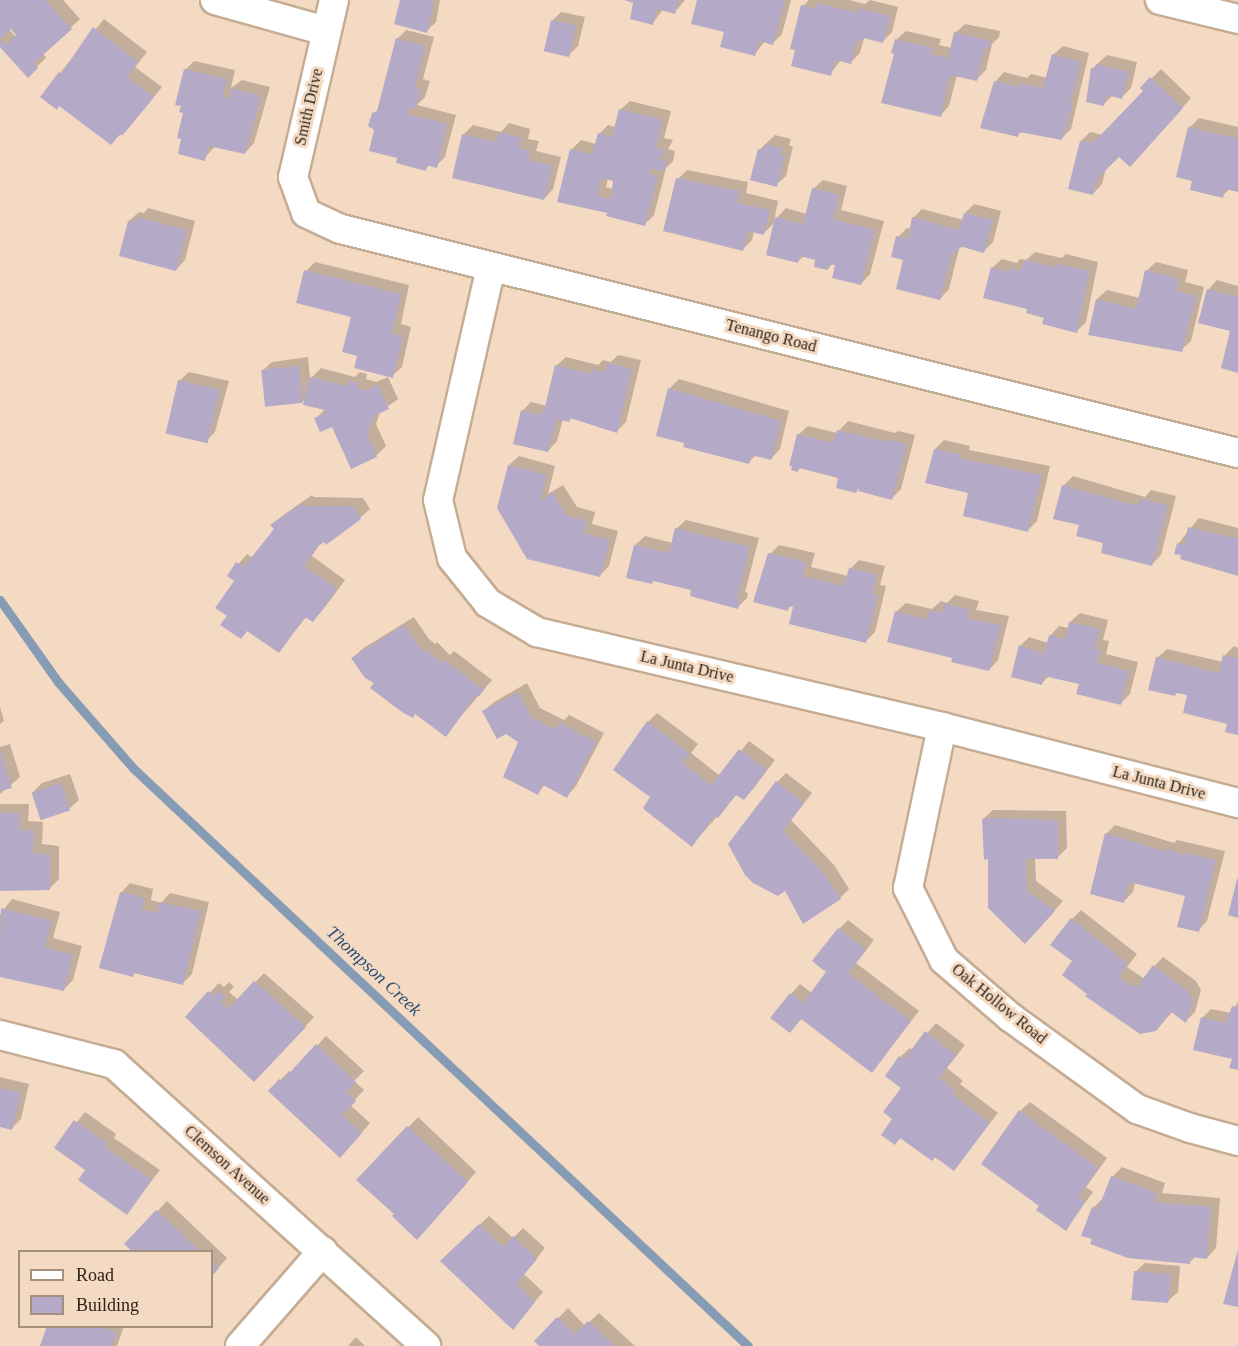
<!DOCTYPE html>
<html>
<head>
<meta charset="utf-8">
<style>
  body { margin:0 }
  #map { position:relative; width:1238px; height:1346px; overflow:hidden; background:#f4dac2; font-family:"Times New Roman",serif }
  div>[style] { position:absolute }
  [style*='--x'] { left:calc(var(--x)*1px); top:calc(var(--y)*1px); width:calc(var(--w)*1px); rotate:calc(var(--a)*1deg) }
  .shadow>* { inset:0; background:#0003 }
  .stream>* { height:9px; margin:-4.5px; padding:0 4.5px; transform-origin:4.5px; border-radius:4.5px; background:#869cb5 }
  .building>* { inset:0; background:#b4a9c7; transform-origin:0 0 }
  .roads { filter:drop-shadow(2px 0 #c5ac95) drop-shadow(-2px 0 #c5ac95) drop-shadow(0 2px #c5ac95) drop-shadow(0 -2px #c5ac95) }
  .street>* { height:28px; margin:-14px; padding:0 14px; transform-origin:14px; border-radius:14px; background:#fff }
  span { translate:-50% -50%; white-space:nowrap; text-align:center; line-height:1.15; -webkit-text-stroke:6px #f4dac2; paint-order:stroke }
  .street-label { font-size:16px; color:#2c2219 }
  .water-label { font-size:18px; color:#2c4e74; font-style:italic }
  .legend { position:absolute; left:18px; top:1250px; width:195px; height:78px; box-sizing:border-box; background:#f4dac2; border:2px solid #a4907e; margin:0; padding:8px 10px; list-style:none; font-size:18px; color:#2c2219 }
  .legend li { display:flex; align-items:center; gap:12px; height:30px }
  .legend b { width:30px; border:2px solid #a4907e }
</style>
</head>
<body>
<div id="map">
  <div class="shadow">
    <div style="clip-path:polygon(evenodd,0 0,63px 0,80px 19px,43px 53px,46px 58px,28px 75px,0 45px,0 0,10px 26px,18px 35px,16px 37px,8px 28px,10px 26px)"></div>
    <div style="clip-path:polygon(402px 0,440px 0,436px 22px,427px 31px)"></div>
    <div style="clip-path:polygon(627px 0,685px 0,675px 12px,663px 9px,653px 23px,635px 2px)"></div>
    <div style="clip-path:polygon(699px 0,791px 0,782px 34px,773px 43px,765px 41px,755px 54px,726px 31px)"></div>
    <div style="clip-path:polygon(809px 0,849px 0,865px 4px,870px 0,898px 7px,892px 32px,883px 41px,864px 38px,860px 53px,851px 62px,841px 60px,830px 74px,797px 49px,803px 6px)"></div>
    <div style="clip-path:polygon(561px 12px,585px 17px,578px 46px,569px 55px,552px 21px)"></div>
    <div style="clip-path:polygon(104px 19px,147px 52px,135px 67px,162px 87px,131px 125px,111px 143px,60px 73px)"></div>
    <div style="clip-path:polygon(965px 24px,1000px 31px,999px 37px,992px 44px,986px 70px,977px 79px,957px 75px,949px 106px,940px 116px,896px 53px,896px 40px,906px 31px,941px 39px,939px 45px,952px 48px,955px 33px)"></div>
    <div style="clip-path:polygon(406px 30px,434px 37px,423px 79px,430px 81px,425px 97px,417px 105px,456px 115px,445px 157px,436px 166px,430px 165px,425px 169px,399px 157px,376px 129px,374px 114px,379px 109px,397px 39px)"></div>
    <div style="clip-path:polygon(1063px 46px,1089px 53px,1071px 129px,1062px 138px,1022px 131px,1017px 136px,995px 82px,1004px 72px,1027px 78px,1031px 74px,1048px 78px,1053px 55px)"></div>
    <div style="clip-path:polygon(1107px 55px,1137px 62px,1131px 88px,1122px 97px,1113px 95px,1103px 105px,1088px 101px,1093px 68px)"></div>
    <div style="clip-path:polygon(194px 61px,235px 70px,231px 88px,242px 80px,270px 87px,254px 143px,245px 153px,215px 146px,204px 159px,185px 112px,185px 70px)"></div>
    <div style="clip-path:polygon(1161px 69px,1191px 98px,1139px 156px,1119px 155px,1106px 168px,1102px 184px,1093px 194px,1081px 141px,1090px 132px,1103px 135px,1145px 91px,1142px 88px)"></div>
    <div style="clip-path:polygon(evenodd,630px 101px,671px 111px,664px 138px,673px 140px,668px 149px,675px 151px,673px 161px,666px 168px,654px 215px,645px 224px,609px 212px,559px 201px,572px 149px,581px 140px,596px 144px,599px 134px,608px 125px,616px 127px,620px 110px,630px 101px,608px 178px,614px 179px,613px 189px,606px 187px,608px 178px)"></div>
    <div style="clip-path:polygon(1199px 118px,1238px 127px,1238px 191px,1230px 189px,1222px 196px,1194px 180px,1177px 176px,1190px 127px)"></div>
    <div style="clip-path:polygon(509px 123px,530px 129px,528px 139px,539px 141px,536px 151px,561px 157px,553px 189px,544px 199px,463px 135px,473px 125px,501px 132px)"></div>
    <div style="clip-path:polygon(775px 135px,791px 139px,789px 146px,793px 146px,786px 176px,776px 185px,759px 150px)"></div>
    <div style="clip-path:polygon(687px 170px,748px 182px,746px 193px,778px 201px,774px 221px,786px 208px,807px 214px,813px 189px,823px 180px,847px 186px,841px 210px,884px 221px,870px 274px,861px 284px,837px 264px,833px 263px,828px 269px,817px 259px,804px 256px,798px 261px,776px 221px,763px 234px,754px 231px,752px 240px,743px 249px,678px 179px)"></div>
    <div style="clip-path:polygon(974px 204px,1001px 211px,993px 242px,984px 251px,963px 246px,959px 249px,949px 289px,940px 299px,905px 259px,898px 237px,907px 228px,911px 229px,913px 218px,922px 209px,964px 220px,965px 213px)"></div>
    <div style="clip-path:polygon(148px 208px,195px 221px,185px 260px,176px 270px,129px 221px,139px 212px,144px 213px)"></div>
    <div style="clip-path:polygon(1035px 252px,1062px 258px,1066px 254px,1098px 262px,1086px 322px,1077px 331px,1029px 308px,992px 268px,1002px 259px,1017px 263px,1020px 259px,1026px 260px)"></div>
    <div style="clip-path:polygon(315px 262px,409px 285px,401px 324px,411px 327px,402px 367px,392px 376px,352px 315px,306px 271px)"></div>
    <div style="clip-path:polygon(1156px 262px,1188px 270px,1185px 282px,1204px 287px,1191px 341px,1181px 350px,1097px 299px,1107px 290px,1140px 298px,1146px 271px)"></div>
    <div style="clip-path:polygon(1217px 280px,1238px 286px,1238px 371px,1232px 330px,1208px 290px)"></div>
    <div style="clip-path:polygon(618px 355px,641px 360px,626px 422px,617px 431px,572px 417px,569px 421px,563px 419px,557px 441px,548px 451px,522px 411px,531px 402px,547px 406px,556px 366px,566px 357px,598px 365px,603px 360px,611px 362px)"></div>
    <div style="clip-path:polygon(308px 357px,310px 379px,321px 368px,355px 377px,360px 372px,367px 374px,366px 379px,376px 382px,388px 377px,398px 399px,380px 412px,376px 424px,386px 446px,377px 455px,351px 467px,333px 425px,316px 418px,325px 409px,307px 398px,302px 402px,262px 371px,272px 362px)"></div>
    <div style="clip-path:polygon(189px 372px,229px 381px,215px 432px,206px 441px,179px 381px)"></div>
    <div style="clip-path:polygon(679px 379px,789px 411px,780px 449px,771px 459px,756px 455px,748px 463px,686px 442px,669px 389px)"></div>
    <div style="clip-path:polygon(848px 421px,895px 433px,898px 431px,915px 435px,901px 489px,891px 499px,860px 487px,855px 491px,840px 477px,801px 467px,798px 470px,798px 435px,808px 426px,837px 433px)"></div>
    <div style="clip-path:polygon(944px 440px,970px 446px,969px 450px,1050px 466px,1037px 521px,1027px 531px,970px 492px,935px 449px)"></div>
    <div style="clip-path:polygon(519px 456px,555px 466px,548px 494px,563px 485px,577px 507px,595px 512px,592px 524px,618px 531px,609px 566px,600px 575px,509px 465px)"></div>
    <div style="clip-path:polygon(1073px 476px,1145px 497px,1151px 490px,1176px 496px,1161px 555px,1152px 564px,1105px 542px,1081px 524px,1063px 486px)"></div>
    <div style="clip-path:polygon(312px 495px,314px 497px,363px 498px,370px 509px,360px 518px,322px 541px,312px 556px,345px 580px,322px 611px,313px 620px,307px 616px,279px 651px,248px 630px,241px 637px,229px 616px,236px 580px,229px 575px,247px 554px,253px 558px,276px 529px,272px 525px,282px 516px)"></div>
    <div style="clip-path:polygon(1199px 518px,1238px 528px,1238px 574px,1178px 544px)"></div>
    <div style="clip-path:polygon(686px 520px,759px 538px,745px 592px,748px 593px,747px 598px,738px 607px,693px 589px,654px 580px,651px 583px,635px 545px,645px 536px,673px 543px,676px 529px)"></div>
    <div style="clip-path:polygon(779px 545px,815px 553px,811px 567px,848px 576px,850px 569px,859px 560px,885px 566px,880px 585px,886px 586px,875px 632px,866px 641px,795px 606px,792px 605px,787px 609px,770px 554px)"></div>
    <div style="clip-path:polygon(955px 595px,979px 601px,976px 610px,1009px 616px,998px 660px,989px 670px,954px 657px,896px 612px,906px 603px,932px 609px,941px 601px,947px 603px)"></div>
    <div style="clip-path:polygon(1080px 613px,1108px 620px,1103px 640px,1109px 641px,1106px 654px,1138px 662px,1130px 694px,1120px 704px,1080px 683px,1049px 676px,1042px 683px,1020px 646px,1029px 637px,1048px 643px,1050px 636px,1059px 626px,1069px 628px,1070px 622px)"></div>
    <div style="clip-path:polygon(414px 617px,428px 638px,435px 644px,437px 642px,450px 655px,454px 651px,492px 680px,445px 735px,376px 683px,353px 658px,362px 649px)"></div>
    <div style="clip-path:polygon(1234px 646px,1238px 648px,1238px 734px,1229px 722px,1189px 694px,1157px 658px,1167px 649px,1223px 662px,1224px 656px)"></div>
    <div style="clip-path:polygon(527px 683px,540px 708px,564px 720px,569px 715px,604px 733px,576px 786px,567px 796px,545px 785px,537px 793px,520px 742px,484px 711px,494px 702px)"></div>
    <div style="clip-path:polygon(0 707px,4px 721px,0 724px)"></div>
    <div style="clip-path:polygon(657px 713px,698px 744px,691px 753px,720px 776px,749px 741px,775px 760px,753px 789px,744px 798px,737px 794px,692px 845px,652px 797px,648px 722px)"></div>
    <div style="clip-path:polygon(10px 744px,20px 777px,0 794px,0 747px)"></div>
    <div style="clip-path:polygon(786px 773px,812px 793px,791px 820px,834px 865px,849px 889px,840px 898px,786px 889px,777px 782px)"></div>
    <div style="clip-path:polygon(70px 774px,79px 800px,69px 809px,33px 792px,42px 783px)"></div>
    <div style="clip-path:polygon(0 804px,29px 804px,28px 821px,43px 822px,42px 844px,59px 846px,59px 879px,49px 889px,0 889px)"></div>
    <div style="clip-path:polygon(993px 810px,1066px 811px,1067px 848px,1057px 858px,1035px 858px,1036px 881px,1063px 901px,1034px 933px,989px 858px,983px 819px)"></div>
    <div style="clip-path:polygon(1115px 825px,1174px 843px,1177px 840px,1225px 851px,1207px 921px,1198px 931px,1187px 895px,1135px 882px,1133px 892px,1123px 902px,1106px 834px)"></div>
    <div style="clip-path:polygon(130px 883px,153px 889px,151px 900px,161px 903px,170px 893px,209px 902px,192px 974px,183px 983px,136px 972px,132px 976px,121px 893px)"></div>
    <div style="clip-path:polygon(12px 899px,60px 912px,53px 938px,82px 946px,73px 980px,64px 989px,0 974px,0 914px)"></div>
    <div style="clip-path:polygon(1081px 910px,1137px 954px,1127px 967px,1143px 978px,1163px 957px,1196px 981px,1201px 990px,1195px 1012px,1186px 1021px,1173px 1011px,1156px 1030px,1089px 994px,1074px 961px,1072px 919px)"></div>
    <div style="clip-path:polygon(848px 920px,874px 940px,856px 963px,919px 1011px,872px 1071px,802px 1018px,790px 1031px,791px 994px,800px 984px,812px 993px,828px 972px,839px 929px)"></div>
    <div style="clip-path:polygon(264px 973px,314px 1017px,263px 1071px,187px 1016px,219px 983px,224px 987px,229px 982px,234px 987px,229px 992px,238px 1000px)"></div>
    <div style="clip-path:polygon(1238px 1002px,1238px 1069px,1233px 1058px,1202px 1018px,1211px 1009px,1231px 1013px)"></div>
    <div style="clip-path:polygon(936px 1023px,965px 1045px,947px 1068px,963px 1081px,960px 1084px,998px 1113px,954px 1169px,901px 1137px,895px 1143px,895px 1119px,903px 1088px,900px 1057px,910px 1048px,913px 1050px)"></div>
    <div style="clip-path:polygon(326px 1036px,364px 1071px,354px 1081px,364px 1090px,350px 1105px,370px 1123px,349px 1147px,270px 1091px,289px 1071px,292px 1073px)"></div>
    <div style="clip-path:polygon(0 1077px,29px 1084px,21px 1119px,12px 1128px,0 1125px)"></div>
    <div style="clip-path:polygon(1030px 1102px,1107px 1158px,1086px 1187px,1093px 1192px,1066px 1229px,1041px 1206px,1020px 1111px)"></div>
    <div style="clip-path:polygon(85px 1112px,116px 1134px,114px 1138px,160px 1170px,126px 1213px,87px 1170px,56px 1148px)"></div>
    <div style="clip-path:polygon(418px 1117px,476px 1172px,426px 1229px,396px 1214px,358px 1180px)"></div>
    <div style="clip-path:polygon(1122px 1167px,1165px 1183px,1162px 1193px,1220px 1198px,1216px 1248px,1207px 1258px,1196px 1256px,1189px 1263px,1094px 1238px,1093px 1208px,1102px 1199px,1112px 1177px)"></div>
    <div style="clip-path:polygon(167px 1201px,227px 1258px,212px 1275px,212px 1252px,135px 1252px,127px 1244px)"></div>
    <div style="clip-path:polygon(489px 1216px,513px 1238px,523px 1228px,545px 1248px,524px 1274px,543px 1292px,513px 1328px,442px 1261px)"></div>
    <div style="clip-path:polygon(1145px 1263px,1180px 1266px,1178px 1292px,1168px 1301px,1135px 1272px)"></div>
    <div style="clip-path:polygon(568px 1308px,585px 1326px,599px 1313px,635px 1346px,541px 1346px,536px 1341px)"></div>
    <div style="clip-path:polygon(49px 1326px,124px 1326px,117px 1346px,42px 1346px)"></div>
    <div style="clip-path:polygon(356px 1337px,365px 1346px,348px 1346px)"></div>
  </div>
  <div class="stream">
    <div style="--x:0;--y:600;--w:100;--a:54.7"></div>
    <div style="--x:58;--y:682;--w:114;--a:48.9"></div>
    <div style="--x:133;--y:768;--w:844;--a:43.22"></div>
  </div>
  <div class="building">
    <div style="clip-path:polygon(evenodd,0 0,45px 0,72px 29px,34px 63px,38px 68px,28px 78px,0 47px,0 0,11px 29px,16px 35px,6px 45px,0 39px,11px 29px)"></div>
    <div style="clip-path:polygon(400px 0,431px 0,434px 3px,427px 33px,394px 24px)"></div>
    <div style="clip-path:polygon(624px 0,679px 0,675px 14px,657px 9px,653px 25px,630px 19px,633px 3px)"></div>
    <div style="clip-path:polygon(697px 0,785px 0,773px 45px,759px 41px,755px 56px,720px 47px,724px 32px,691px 24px)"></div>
    <div style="clip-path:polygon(817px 3px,857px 13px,858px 8px,890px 16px,883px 43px,864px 38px,863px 41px,857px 40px,851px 64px,835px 60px,831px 76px,791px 66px,795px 50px,790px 49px,801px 5px,816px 9px)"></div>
    <div style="left:551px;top:20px;width:26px;height:32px;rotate:13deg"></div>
    <div style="clip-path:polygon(93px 27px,138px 62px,127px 77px,154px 97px,122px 136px,120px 134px,111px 145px,59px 106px,57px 110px,40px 97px,59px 72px,61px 74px)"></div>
    <div style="clip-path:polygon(954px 32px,991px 41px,990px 48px,985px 47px,977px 81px,950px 75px,941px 117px,881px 103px,894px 54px,891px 53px,895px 39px,933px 48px,931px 54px,948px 58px)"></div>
    <div style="clip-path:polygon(396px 38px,425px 46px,415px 88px,421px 90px,416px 108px,410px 107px,408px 114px,447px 124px,437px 168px,427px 165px,426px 171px,396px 163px,397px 158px,369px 151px,374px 130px,368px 126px,372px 113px,377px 111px)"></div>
    <div style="clip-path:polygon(1052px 54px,1081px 62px,1070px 105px,1073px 105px,1062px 140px,1019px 132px,1018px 137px,980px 128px,994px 81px,1019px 87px,1020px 83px,1043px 88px)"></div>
    <div style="clip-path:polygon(1096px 64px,1129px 72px,1122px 99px,1107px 95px,1104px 106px,1086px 102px,1091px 68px,1095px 69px)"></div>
    <div style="clip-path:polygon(184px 69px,227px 79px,223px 97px,229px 98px,231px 88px,261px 96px,245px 154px,208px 146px,205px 161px,178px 154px,181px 139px,177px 138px,183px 113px,179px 112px,181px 106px,175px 105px)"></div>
    <div style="clip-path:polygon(1150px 77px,1183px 108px,1130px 167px,1119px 157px,1097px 179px,1093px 195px,1068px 189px,1080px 141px,1093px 143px,1143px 91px,1140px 88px)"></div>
    <div style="clip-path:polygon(evenodd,619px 109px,663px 120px,656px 147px,664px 150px,662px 157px,653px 157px,667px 160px,664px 172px,651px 168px,649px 174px,658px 176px,645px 226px,606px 216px,607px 213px,557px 202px,570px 149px,592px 154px,598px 133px,612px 137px,619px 109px,602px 178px,613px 181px,611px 199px,597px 196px,602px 178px)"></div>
    <div style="clip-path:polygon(1188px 127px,1235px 138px,1238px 130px,1238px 192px,1225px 189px,1223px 198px,1190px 190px,1192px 181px,1176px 177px)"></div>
    <div style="clip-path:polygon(499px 132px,522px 138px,519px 148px,530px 151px,528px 160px,553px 166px,544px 200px,452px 178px,462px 134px,496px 142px)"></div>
    <div style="clip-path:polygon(765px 144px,783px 148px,781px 155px,785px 156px,777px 187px,750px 180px,758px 149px,763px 150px)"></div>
    <div style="clip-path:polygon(676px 178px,740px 191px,737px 203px,770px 210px,764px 235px,748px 231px,743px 251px,663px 231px)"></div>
    <div style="clip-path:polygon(812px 188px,839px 195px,833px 219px,875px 230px,861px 285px,832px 278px,835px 265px,830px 264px,828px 270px,814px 267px,815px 260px,800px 256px,798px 263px,766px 255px,775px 217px,803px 224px)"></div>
    <div style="clip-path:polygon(964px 213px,993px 220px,984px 253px,959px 246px,958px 253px,953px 251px,940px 300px,896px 289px,903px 260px,891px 257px,896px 236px,908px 239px,912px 217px,959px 230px)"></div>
    <div style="clip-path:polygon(137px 217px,187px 230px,176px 271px,119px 256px,128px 221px,136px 222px)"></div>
    <div style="clip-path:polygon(1024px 260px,1054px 267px,1055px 263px,1089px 271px,1077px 333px,1042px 324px,1044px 318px,1026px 313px,1027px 309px,983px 298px,991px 267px,1009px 272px,1010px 268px,1021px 271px)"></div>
    <div style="clip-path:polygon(304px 270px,401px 294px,392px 334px,403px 336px,393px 378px,354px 368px,357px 356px,342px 352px,351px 317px,296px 303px)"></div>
    <div style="clip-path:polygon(1145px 270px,1179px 279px,1176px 291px,1196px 296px,1182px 352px,1088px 335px,1096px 299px,1136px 309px)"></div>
    <div style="clip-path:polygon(1207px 289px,1238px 297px,1238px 373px,1221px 368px,1230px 331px,1198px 323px)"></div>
    <div style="clip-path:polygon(607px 363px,632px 369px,617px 433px,570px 418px,569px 422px,557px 419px,548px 452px,513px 444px,521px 410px,540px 415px,541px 410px,544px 411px,555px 365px,591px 374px,592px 369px,605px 372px)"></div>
    <div style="left:299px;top:366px;width:37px;height:38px;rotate:84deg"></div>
    <div style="clip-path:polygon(310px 377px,348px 386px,349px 381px,358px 383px,357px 388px,366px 390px,378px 385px,389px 409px,374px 416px,367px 434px,377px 457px,351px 469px,332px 427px,320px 432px,314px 418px,326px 413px,325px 410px,303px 405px)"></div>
    <div style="left:178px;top:380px;width:43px;height:55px;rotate:13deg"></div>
    <div style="clip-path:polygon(668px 388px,781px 421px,771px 460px,751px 455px,749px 464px,683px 447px,684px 443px,656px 436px)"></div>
    <div style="clip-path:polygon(837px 430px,886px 442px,887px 439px,907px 444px,892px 500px,858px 491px,860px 484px,856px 493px,836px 488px,838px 478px,799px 468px,798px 472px,791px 470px,792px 466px,789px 466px,797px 434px,833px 443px)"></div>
    <div style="clip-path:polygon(934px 449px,962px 455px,961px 459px,1042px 475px,1028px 532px,963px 516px,968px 493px,925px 483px)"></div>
    <div style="clip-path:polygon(508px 465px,547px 475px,540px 501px,553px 493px,567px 516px,587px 521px,584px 533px,610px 540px,600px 577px,527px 559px,497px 508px)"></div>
    <div style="clip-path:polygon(1062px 485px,1138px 506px,1140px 499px,1168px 505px,1152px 566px,1101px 553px,1103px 543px,1076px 536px,1079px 525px,1053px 519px)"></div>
    <div style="clip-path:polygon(302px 503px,304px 506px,353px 506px,361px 519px,326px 545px,324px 542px,317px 547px,304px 566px,337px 589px,313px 622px,305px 617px,279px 653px,247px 631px,241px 639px,220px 625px,227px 616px,215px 608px,234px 581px,227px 576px,236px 562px,244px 567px,274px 529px,270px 525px)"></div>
    <div style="clip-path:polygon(1188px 527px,1238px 539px,1238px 576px,1180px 559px,1181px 555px,1174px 554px,1177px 543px,1184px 545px)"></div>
    <div style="clip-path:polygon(675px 528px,750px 547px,737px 601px,740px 602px,738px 609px,690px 596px,691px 590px,653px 581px,652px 584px,626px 578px,634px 545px,669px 553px)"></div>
    <div style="clip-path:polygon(768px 553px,806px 562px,803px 576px,844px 586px,849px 568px,877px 575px,872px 594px,878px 595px,866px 643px,789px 624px,793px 607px,789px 606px,788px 611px,753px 602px)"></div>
    <div style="clip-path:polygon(944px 603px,970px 610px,968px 619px,1001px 625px,989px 671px,951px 662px,952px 658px,887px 642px,895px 611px,927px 619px,930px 610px,942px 613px)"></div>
    <div style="clip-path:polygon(1069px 622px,1100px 629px,1095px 649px,1101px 650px,1097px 663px,1129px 671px,1121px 705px,1076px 694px,1079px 684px,1044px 676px,1042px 685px,1011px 677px,1019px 645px,1044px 654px,1049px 635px,1065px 639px)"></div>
    <div style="clip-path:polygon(404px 625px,419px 647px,425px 652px,427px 650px,440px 663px,443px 659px,484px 690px,479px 696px,476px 695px,446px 737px,415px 714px,413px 718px,402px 712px,370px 688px,374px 683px,365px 678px,351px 658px)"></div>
    <div style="clip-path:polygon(1223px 655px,1238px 659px,1238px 735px,1225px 732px,1227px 724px,1183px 713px,1187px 695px,1176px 693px,1175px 696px,1148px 690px,1156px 657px,1219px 673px)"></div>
    <div style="clip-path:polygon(518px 692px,531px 717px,556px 730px,559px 723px,596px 742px,567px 798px,543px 785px,538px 795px,503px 777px,518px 742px,506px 734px,497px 739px,482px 711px)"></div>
    <div style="clip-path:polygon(647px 721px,690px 754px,682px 763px,711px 785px,739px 749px,767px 770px,744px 800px,736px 795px,718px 818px,714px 816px,692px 847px,646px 811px,643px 808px,650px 797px,613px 770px)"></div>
    <div style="clip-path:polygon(0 751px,12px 788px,0 791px)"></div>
    <div style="clip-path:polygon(776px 781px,804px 803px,783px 831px,825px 875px,841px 899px,803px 924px,785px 891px,778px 896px,753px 883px,745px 875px,728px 844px)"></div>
    <div style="left:61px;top:783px;width:29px;height:31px;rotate:72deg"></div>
    <div style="clip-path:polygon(0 813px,20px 813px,19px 830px,34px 830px,33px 853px,50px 855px,50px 890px,0 891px)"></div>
    <div style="clip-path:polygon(999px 818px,1058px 820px,1058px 859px,1026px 859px,1027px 891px,1055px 911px,1025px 944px,988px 908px,988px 859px,984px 860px,982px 819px)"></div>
    <div style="clip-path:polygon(1105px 833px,1166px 852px,1167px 848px,1184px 855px,1185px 853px,1216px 860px,1199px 932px,1177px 927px,1185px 896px,1129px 882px,1124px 903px,1090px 894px)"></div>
    <div style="clip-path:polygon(1237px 879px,1238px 879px,1238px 918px,1228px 915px)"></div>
    <div style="clip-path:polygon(120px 892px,145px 898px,142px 909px,157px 913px,159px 902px,201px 911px,183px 985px,134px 973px,133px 977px,99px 968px)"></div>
    <div style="clip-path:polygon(1px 908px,52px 921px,45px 947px,73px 955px,64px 991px,0 977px)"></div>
    <div style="clip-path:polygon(1071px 918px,1128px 964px,1119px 977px,1133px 987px,1137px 987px,1153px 965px,1187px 991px,1193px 1000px,1186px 1023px,1171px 1012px,1156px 1031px,1140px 1034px,1085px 996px,1087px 994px,1062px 975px,1072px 961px,1050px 945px)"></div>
    <div style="clip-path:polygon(838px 928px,866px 950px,848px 973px,911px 1021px,872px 1073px,801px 1019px,790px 1033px,770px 1018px,790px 993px,803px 1003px,826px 972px,812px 961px)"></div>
    <div style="clip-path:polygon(254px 981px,306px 1027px,254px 1082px,185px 1017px,208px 991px,214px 996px,219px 990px,226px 997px,221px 1002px,228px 1009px)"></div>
    <div style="clip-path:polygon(1232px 1006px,1238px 1008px,1238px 1070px,1229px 1068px,1232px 1059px,1193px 1050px,1201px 1017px,1226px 1023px)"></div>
    <div style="clip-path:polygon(925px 1031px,956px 1055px,939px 1078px,955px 1091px,952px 1094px,990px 1123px,954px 1171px,935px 1157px,932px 1161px,900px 1138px,895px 1145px,881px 1135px,892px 1119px,883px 1112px,901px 1088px,885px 1076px,899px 1056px,904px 1060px)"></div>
    <div style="clip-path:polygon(316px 1044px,356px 1082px,346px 1092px,356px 1101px,342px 1115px,362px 1133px,340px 1158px,268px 1091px,279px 1079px,282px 1081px)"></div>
    <div style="clip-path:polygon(0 1088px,21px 1093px,12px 1130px,0 1127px)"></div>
    <div style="clip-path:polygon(1019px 1110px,1098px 1168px,1078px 1197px,1085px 1202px,1066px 1231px,1036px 1210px,1039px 1206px,981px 1164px)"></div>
    <div style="clip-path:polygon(74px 1120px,108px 1144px,106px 1148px,152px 1180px,127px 1215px,78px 1180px,85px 1170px,54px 1148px)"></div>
    <div style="clip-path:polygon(407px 1126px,468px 1182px,417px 1240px,392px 1216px,394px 1214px,356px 1180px)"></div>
    <div style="clip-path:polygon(1111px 1176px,1157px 1193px,1154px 1202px,1211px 1207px,1207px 1259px,1191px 1257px,1190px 1264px,1128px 1258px,1090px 1244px,1092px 1239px,1081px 1236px,1092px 1207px,1098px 1210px)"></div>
    <div style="clip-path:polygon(156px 1210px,201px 1252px,133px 1252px,124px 1244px)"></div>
    <div style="clip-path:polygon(479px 1224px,503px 1247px,513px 1236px,537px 1259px,516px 1284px,535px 1302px,513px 1330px,440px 1261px)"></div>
    <div style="clip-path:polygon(1238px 1250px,1238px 1307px,1223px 1304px)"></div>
    <div style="clip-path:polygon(212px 1261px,219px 1268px,212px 1276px)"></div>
    <div style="left:1134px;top:1271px;width:37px;height:29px;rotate:5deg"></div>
    <div style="clip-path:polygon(557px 1317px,575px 1334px,588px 1321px,615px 1346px,539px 1346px,534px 1341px)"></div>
    <div style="clip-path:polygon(47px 1326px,101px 1326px,117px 1333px,112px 1346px,40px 1346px)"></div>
  </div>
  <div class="roads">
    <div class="street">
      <div style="--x:215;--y:0;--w:115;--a:15.6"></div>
      <div style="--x:334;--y:0;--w:182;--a:103"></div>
      <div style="--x:293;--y:177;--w:38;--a:70"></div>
      <div style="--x:306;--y:213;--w:38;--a:25"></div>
      <div style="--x:341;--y:229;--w:925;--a:14.02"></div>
      <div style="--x:1160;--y:0;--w:80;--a:13.7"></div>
      <div style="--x:491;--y:267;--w:239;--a:102.8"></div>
      <div style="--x:438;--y:500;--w:60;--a:76.4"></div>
      <div style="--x:452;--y:558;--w:58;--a:51.3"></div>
      <div style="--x:488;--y:603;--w:57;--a:30.6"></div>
      <div style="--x:537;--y:632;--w:416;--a:13.2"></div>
      <div style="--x:942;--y:727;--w:306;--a:14.4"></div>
      <div style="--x:942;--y:727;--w:165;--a:101.9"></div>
      <div style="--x:908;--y:888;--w:80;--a:63.4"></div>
      <div style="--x:944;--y:960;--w:87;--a:40.8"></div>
      <div style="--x:1010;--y:1017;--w:157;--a:35.9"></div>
      <div style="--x:1137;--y:1109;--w:56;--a:19.7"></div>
      <div style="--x:1190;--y:1128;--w:50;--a:15.2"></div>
      <div style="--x:0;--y:1035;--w:118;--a:14.3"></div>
      <div style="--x:114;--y:1064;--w:421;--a:42.1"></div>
      <div style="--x:240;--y:1346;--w:126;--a:-48.9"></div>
    </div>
  </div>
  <div class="street-label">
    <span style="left:309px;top:107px;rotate:-77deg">Smith Drive</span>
    <span style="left:771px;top:336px;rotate:14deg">Tenango Road</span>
    <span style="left:687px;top:667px;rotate:13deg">La Junta Drive</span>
    <span style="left:1159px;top:783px;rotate:14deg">La Junta Drive</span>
    <span style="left:999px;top:1004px;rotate:39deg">Oak Hollow Road</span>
    <span style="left:227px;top:1165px;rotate:42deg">Clemson Avenue</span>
  </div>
  <div class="water-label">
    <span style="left:374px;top:971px;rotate:43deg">Thompson Creek</span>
  </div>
  <ul class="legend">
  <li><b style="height:8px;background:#fff"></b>Road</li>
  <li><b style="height:16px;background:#b4a9c7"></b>Building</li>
  </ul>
</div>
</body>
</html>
